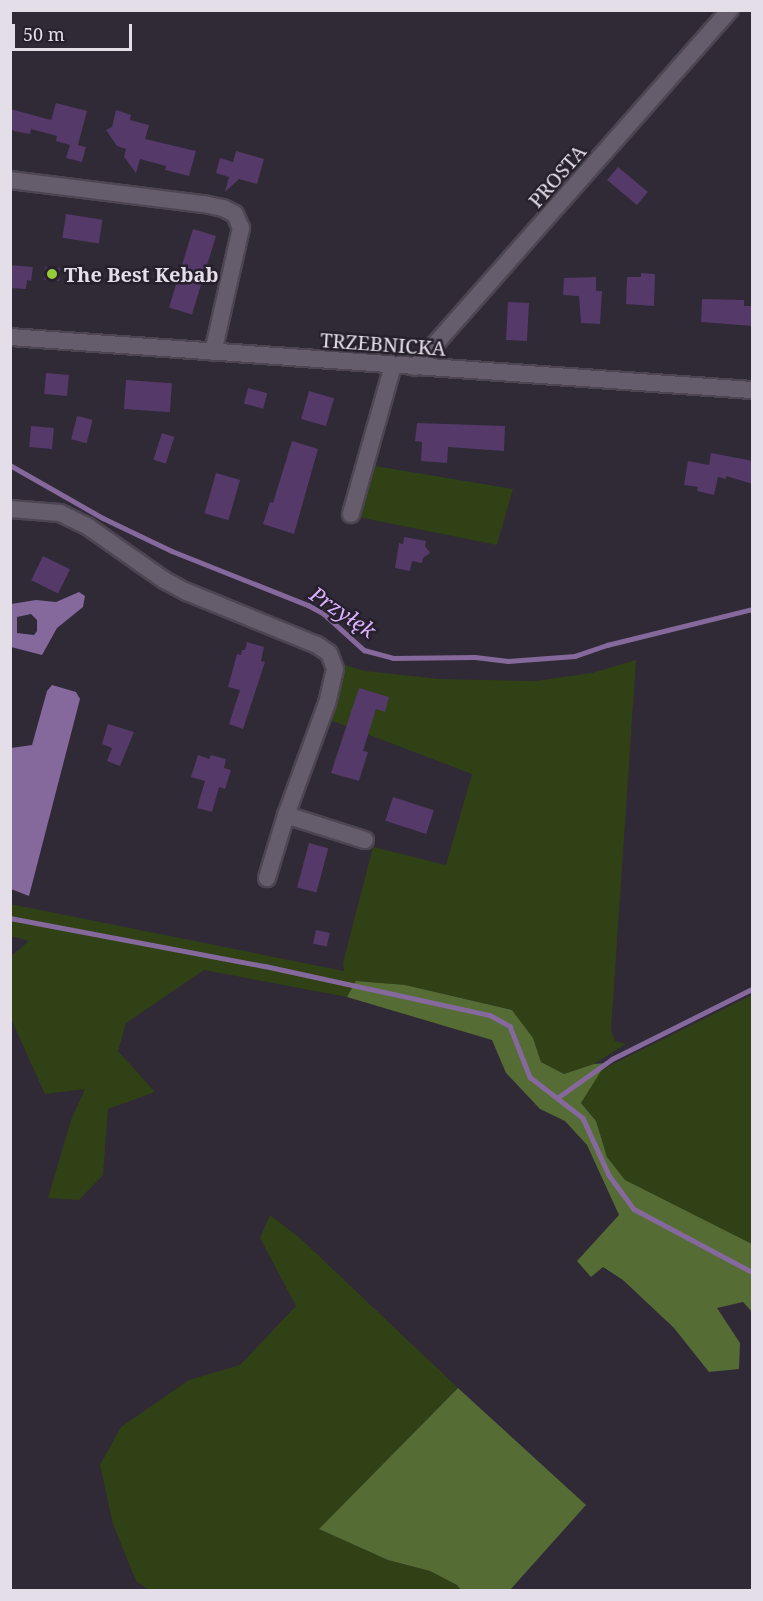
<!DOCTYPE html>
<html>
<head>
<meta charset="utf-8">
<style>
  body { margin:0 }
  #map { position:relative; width:763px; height:1601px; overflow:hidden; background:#302936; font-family:"Noto Serif",serif }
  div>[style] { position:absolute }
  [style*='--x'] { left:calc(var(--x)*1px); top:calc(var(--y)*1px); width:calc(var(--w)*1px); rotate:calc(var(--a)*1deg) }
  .green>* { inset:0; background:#304116 }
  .forest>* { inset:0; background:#556c34 }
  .water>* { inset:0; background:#85689c }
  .stream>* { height:4.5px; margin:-2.25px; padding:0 2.25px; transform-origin:2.25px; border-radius:2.25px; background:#85689c }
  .building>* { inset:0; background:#543969; transform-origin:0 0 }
  .roads { filter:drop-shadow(2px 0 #4d4652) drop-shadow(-2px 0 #4d4652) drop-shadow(0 2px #4d4652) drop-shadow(0 -2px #4d4652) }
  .minor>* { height:16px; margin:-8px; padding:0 8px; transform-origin:8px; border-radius:8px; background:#655d6c }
  .dots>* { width:16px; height:16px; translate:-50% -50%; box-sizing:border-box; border:3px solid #261f2c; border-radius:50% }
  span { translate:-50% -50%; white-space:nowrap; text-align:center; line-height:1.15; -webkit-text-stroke:5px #261f2c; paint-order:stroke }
  .street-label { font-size:20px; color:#e3dee7 }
  .poi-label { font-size:20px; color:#e3dee7; font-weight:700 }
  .left { translate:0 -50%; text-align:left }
  .water-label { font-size:21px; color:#dab0fd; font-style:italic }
  .frame { position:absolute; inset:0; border:12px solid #e3dee7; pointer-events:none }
  .scale { position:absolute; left:12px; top:24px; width:120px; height:27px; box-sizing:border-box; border:3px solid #e3dee7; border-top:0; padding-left:8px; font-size:18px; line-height:21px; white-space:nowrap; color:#e3dee7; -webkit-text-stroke:4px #261f2c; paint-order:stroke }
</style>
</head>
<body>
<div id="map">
  <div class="green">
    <div style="clip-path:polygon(375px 466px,513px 489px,497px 545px,358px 517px)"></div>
    <div style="clip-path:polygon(636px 660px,611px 1030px,615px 1041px,626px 1044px,594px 1064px,564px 1074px,541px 1062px,533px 1038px,512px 1010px,405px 985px,357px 981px,347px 997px,204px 970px,126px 1023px,118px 1051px,155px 1092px,108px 1109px,103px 1175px,79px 1200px,48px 1198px,71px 1120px,85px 1089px,45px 1094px,11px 1019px,11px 956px,29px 941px,11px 936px,10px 904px,344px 971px,343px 963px,373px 847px,446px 865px,472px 774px,330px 720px,342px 664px,365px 671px,439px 679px,535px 681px,592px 673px)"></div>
    <div style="clip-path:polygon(752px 995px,752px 1244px,625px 1180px,607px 1157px,596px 1121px,581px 1103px,599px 1071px)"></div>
    <div style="clip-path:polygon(270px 1215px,301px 1239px,458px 1388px,319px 1529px,388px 1560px,430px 1571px,457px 1585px,461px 1590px,149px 1590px,136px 1581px,113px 1524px,100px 1465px,121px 1427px,189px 1380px,240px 1365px,296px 1306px,260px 1238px)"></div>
  </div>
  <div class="forest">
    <div style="clip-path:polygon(356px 981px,405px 985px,512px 1010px,533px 1038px,541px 1062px,564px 1074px,594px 1064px,606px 1063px,581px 1103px,596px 1121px,607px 1157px,625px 1180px,752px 1244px,752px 1312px,743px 1302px,717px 1308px,740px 1343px,739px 1369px,709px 1372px,674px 1328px,623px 1280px,603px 1267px,591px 1277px,577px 1261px,619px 1215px,587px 1145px,565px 1121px,540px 1109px,506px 1073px,492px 1040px,347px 997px)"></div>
    <div style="clip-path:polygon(458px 1388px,586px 1505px,510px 1590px,461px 1590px,457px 1585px,430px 1571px,388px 1560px,319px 1529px)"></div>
  </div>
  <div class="water">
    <div style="clip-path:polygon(evenodd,79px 592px,85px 596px,83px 607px,57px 628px,42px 655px,11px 647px,11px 604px,36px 600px,56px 602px,79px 592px,31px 614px,37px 620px,37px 631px,34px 635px,17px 633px,17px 617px,31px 614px)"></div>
    <div style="clip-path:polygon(52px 685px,76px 692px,80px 699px,29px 896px,11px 889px,11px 748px,32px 745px,47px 691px)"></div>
  </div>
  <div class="stream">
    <div style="--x:10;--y:465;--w:107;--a:29.7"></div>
    <div style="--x:103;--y:518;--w:76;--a:25.6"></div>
    <div style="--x:172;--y:551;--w:146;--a:21.7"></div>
    <div style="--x:308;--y:605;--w:18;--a:29"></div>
    <div style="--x:324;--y:614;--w:54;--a:42"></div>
    <div style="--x:364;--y:650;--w:30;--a:15"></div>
    <div style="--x:393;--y:658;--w:82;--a:-0.7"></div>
    <div style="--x:475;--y:657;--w:33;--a:7"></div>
    <div style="--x:508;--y:661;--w:67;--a:-4.3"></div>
    <div style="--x:575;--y:656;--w:34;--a:-19"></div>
    <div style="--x:607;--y:645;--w:149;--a:-13.9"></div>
    <div style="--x:10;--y:918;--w:259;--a:10.7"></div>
    <div style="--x:265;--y:966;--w:230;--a:12.3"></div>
    <div style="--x:490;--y:1015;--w:23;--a:29"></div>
    <div style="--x:510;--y:1026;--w:55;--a:68.6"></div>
    <div style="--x:530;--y:1077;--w:67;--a:37.7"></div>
    <div style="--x:583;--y:1118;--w:63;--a:65.5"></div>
    <div style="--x:609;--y:1175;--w:42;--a:53.7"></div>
    <div style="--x:634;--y:1209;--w:134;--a:28.1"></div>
    <div style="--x:557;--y:1098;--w:67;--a:-35.3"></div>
    <div style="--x:612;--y:1059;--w:157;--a:-26.6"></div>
  </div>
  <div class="building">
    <div style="clip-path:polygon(56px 103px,87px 111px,78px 145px,86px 147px,82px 162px,66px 158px,70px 145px,56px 141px,57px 136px,31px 129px,30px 134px,14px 131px,10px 128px,10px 109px,51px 120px)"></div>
    <div style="clip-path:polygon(116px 110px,131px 115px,130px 120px,149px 125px,145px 139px,196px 151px,189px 176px,165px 170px,166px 166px,140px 159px,136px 173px,124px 157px,126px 149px,117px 146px,106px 130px,112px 127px)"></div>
    <div style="clip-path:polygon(236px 151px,264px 159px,257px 184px,239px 179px,225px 192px,229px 177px,216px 173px,220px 158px,233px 162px)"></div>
    <div style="left:618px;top:167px;width:39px;height:17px;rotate:40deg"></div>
    <div style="left:66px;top:214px;width:37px;height:24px;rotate:9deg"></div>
    <div style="left:193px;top:229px;width:24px;height:82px;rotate:17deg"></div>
    <div style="clip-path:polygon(10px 265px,33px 267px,31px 281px,27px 280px,26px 289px,10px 288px)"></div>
    <div style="left:45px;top:267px;width:15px;height:13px;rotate:4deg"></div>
    <div style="clip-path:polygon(641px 273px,655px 274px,654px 306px,626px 304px,627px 277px,641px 277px)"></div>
    <div style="clip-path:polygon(596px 277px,596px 291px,602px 291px,600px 324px,581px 323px,579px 296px,563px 295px,564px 278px)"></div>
    <div style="clip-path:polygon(702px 299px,744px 300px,744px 306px,753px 306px,753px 326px,701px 322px)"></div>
    <div style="left:508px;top:302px;width:21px;height:38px;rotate:3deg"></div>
    <div style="left:46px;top:373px;width:23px;height:21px;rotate:5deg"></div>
    <div style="left:126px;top:380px;width:46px;height:29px;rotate:4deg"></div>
    <div style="left:248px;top:388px;width:20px;height:16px;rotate:15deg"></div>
    <div style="left:309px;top:391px;width:26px;height:29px;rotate:16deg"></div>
    <div style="left:77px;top:416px;width:16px;height:24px;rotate:14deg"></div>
    <div style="clip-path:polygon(417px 423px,505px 426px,504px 451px,448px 447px,447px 463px,421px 461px,422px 442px,415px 441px)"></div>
    <div style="left:31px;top:426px;width:23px;height:21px;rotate:5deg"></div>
    <div style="left:162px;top:433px;width:13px;height:28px;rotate:18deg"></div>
    <div style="clip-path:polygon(292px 441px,318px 449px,294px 534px,263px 524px,270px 502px,273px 503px)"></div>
    <div style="clip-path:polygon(711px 453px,753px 461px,753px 484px,726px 476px,726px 479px,718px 477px,714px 495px,697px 491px,698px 487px,684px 485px,688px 461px,709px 465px)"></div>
    <div style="left:216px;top:473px;width:25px;height:42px;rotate:16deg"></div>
    <div style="clip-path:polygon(404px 537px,426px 541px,425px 546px,430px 553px,423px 558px,422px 563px,412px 561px,410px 571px,395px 568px,399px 543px,403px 544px)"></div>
    <div style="left:43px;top:556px;width:30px;height:27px;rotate:26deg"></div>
    <div style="clip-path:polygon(247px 642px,264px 647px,261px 661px,265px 662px,243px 729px,229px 724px,240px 690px,228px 687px,237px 654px,241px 655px,242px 650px,245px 650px)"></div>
    <div style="clip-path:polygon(359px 688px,389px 697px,385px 712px,376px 709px,363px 751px,368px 752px,359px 781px,331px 773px)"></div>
    <div style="clip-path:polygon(108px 724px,134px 732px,120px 766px,107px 761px,112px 748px,102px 744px)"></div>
    <div style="clip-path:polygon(198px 755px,209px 759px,211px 755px,226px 759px,224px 768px,231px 770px,225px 789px,219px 787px,212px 812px,197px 808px,205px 781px,191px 777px)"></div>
    <div style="left:393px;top:797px;width:43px;height:25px;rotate:18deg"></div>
    <div style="left:309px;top:843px;width:20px;height:46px;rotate:15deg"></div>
    <div style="left:316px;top:930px;width:14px;height:14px;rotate:12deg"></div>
  </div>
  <div class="roads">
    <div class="minor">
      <div style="--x:10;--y:180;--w:195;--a:7.1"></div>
      <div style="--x:204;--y:204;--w:19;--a:12"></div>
      <div style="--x:223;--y:208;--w:13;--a:27"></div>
      <div style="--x:235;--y:214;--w:15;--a:67"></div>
      <div style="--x:241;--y:228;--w:127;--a:102.7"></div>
      <div style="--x:10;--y:337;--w:744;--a:4.09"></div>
      <div style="--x:415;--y:367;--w:476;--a:-48.6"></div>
      <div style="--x:10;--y:509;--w:50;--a:4.6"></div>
      <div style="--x:60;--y:513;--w:30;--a:26"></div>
      <div style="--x:87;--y:526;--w:94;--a:35"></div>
      <div style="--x:164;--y:580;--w:26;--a:28"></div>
      <div style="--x:187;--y:592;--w:140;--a:22.2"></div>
      <div style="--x:317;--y:645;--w:14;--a:34"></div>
      <div style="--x:329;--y:653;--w:17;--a:69"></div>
      <div style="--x:335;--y:669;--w:35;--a:103"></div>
      <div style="--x:327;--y:703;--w:119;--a:110.1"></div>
      <div style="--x:286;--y:815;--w:66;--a:106.8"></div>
      <div style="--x:351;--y:514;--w:154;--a:-74.2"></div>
      <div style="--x:286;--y:815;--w:83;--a:17.6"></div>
    </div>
  </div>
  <div class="dots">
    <div style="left:52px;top:274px;background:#97cc38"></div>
  </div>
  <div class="street-label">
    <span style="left:557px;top:176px;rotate:-49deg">PROSTA</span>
    <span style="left:383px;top:344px;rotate:4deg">TRZEBNICKA</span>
  </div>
  <div class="poi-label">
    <span class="left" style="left:64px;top:274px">The Best Kebab</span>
  </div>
  <div class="water-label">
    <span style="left:343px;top:612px;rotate:34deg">Przyłęk</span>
  </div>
  <div class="frame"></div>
  <div class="scale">50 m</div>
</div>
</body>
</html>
